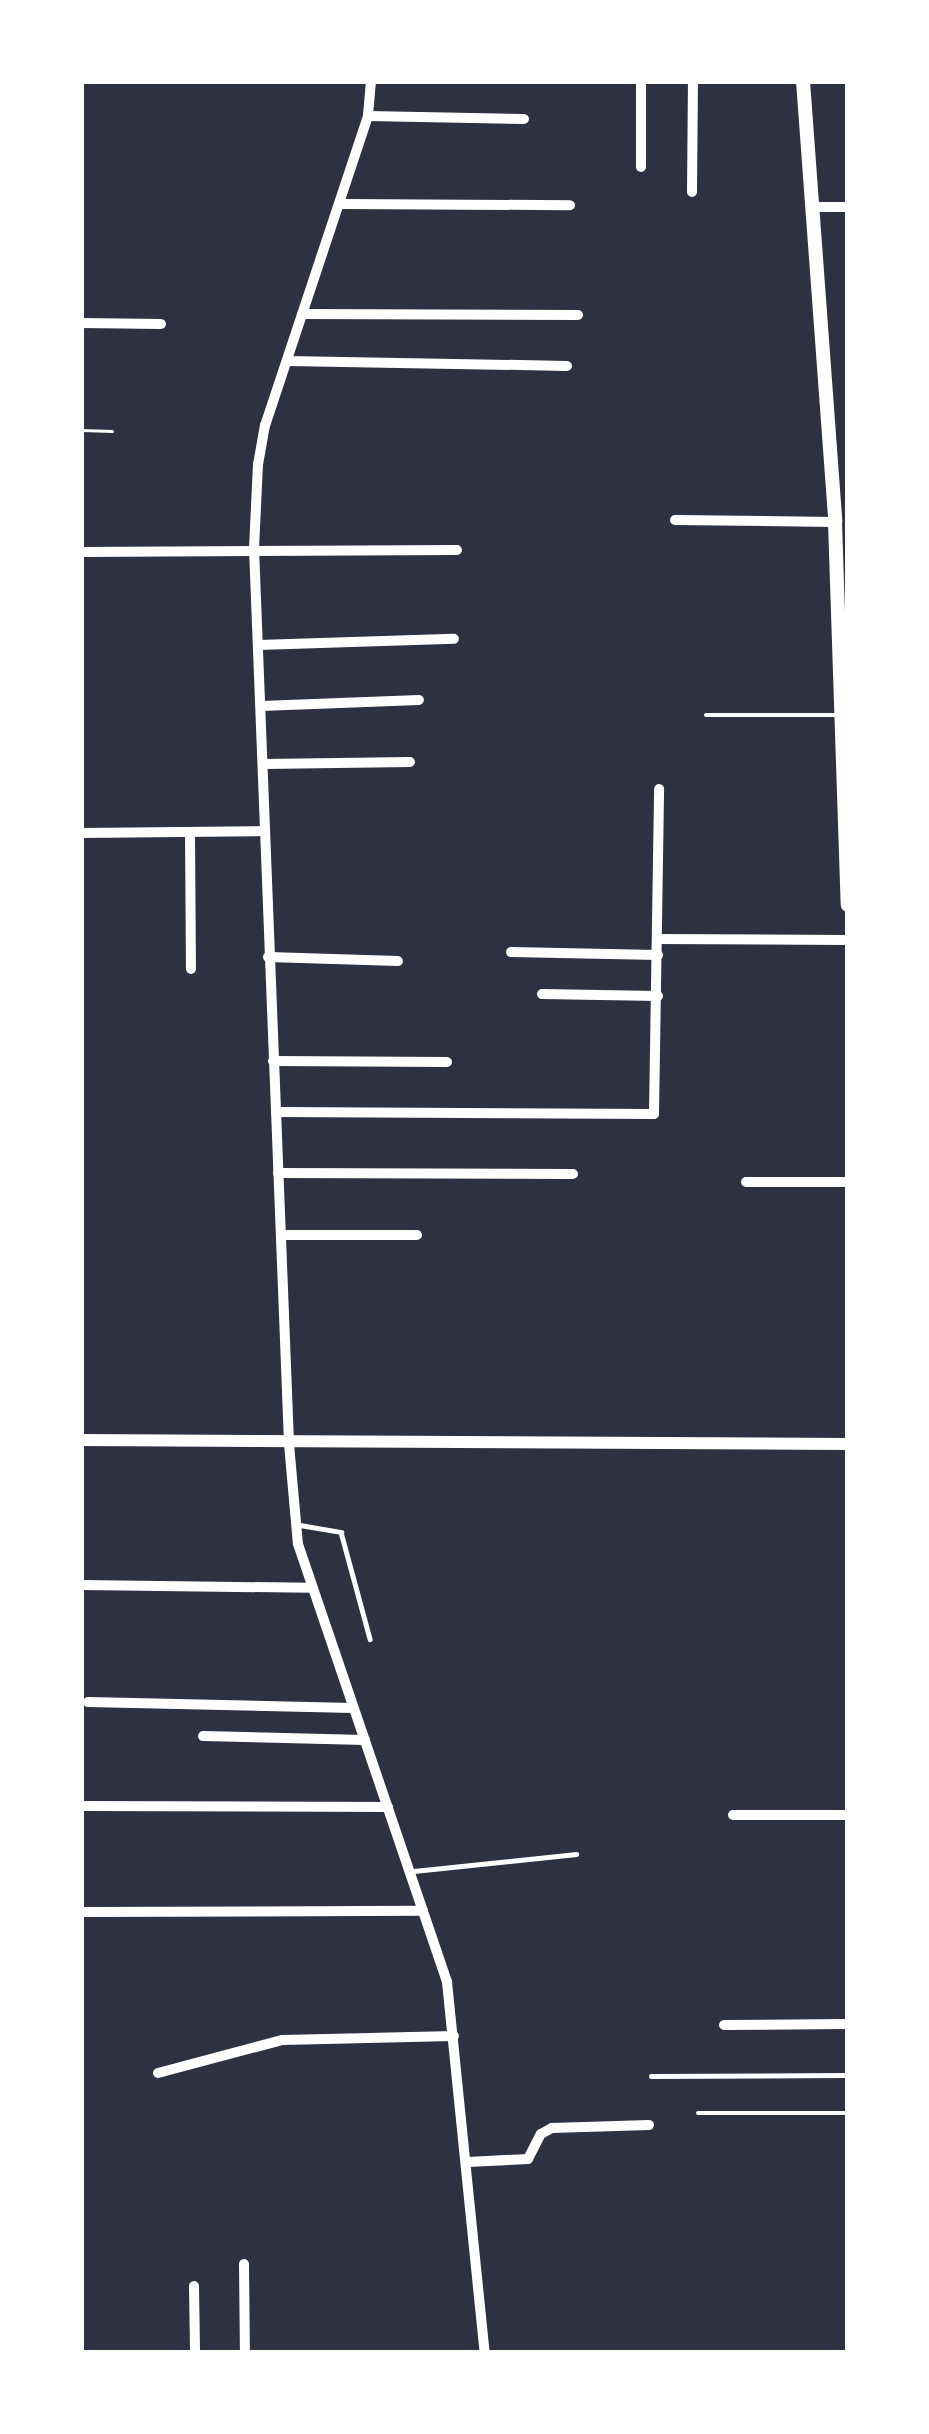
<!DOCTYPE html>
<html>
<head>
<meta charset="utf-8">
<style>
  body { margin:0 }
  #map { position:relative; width:929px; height:2434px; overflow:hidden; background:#2d3142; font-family:Inter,sans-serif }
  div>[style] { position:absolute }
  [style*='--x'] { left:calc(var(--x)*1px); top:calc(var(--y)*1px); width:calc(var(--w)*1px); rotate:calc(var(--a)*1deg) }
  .path>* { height:3px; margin:-1.5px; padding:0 1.5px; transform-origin:1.5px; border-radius:1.5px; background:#fff }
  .service>* { height:4.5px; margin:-2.25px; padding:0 2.25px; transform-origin:2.25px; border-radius:2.25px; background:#fff }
  .minor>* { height:10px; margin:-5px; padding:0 5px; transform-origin:5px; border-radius:5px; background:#fff }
  .tertiary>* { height:12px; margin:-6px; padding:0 6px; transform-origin:6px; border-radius:6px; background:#fff }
  .secondary>* { height:14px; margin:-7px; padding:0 7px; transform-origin:7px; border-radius:7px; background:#fff }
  span { translate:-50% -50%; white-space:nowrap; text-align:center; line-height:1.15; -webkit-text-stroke:12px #fff; paint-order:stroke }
  .frame { position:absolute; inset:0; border:84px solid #fff; pointer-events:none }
</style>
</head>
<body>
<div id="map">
  <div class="path">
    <div style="--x:81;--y:430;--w:31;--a:2"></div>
  </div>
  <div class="service">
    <div style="--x:706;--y:715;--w:130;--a:0"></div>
    <div style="--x:300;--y:1525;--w:42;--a:9.7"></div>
    <div style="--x:341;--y:1532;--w:111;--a:74.8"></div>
    <div style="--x:414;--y:1871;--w:163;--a:-6"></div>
    <div style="--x:651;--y:2076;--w:197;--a:-0.3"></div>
    <div style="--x:698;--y:2113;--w:150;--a:0"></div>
  </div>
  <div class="minor">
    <div style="--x:371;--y:81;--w:35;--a:95"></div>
    <div style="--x:368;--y:116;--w:326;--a:108.4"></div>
    <div style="--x:265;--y:425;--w:40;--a:100"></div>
    <div style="--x:258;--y:464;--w:84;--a:92.7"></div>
    <div style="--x:254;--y:548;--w:897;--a:87.76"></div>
    <div style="--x:289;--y:1444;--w:100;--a:84.9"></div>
    <div style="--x:298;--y:1544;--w:463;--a:71.2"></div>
    <div style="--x:447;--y:1982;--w:373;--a:84.2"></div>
    <div style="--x:368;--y:116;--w:156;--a:1.1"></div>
    <div style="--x:641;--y:167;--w:86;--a:-90"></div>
    <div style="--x:692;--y:192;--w:111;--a:-89.5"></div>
    <div style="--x:342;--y:204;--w:228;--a:0.3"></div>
    <div style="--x:814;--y:207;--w:34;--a:0"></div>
    <div style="--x:302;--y:314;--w:276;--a:0.2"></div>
    <div style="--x:81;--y:323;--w:80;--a:0.7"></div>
    <div style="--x:287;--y:361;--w:280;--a:1"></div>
    <div style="--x:675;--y:520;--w:160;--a:0.7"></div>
    <div style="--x:81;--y:552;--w:376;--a:-0.3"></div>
    <div style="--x:258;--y:645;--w:196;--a:-1.8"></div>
    <div style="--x:261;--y:706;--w:158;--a:-2.2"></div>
    <div style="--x:264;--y:764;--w:146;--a:-0.8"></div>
    <div style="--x:190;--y:832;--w:137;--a:89.6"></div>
    <div style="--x:81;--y:833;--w:184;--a:-0.6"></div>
    <div style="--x:658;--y:939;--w:190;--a:0.3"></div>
    <div style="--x:511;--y:952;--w:147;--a:1.2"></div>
    <div style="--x:268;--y:957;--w:130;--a:1.8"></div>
    <div style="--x:542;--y:994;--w:116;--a:1"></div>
    <div style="--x:273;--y:1061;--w:174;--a:0.3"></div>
    <div style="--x:276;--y:1112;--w:378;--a:0.3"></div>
    <div style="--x:654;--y:1114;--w:325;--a:-89.1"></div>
    <div style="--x:278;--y:1173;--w:295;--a:0.2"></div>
    <div style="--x:746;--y:1182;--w:102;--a:0"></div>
    <div style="--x:281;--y:1235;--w:136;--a:0"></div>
    <div style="--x:81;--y:1585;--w:230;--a:0.7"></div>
    <div style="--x:88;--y:1702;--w:265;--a:1.3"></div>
    <div style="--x:203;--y:1736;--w:162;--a:1.4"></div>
    <div style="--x:81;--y:1806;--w:307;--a:0.2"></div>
    <div style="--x:733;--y:1815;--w:115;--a:0"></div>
    <div style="--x:81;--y:1912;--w:342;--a:-0.2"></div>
    <div style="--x:724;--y:2025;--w:124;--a:-0.5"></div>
    <div style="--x:158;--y:2073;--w:128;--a:-14.9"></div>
    <div style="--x:282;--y:2040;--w:172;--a:-1.3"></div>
    <div style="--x:468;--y:2162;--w:60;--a:-2.9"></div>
    <div style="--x:528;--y:2159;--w:28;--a:-63"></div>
    <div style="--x:541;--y:2134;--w:13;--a:-29"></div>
    <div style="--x:552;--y:2128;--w:97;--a:-1.8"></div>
    <div style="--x:244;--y:2264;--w:89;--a:89.4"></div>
    <div style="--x:194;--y:2286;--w:67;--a:89.1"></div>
  </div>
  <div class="tertiary">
    <div style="--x:81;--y:1440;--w:767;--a:0.3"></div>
  </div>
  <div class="secondary">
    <div style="--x:803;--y:81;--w:442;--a:85.8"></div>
    <div style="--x:835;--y:522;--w:383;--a:88.1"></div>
  </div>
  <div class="frame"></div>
</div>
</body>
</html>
